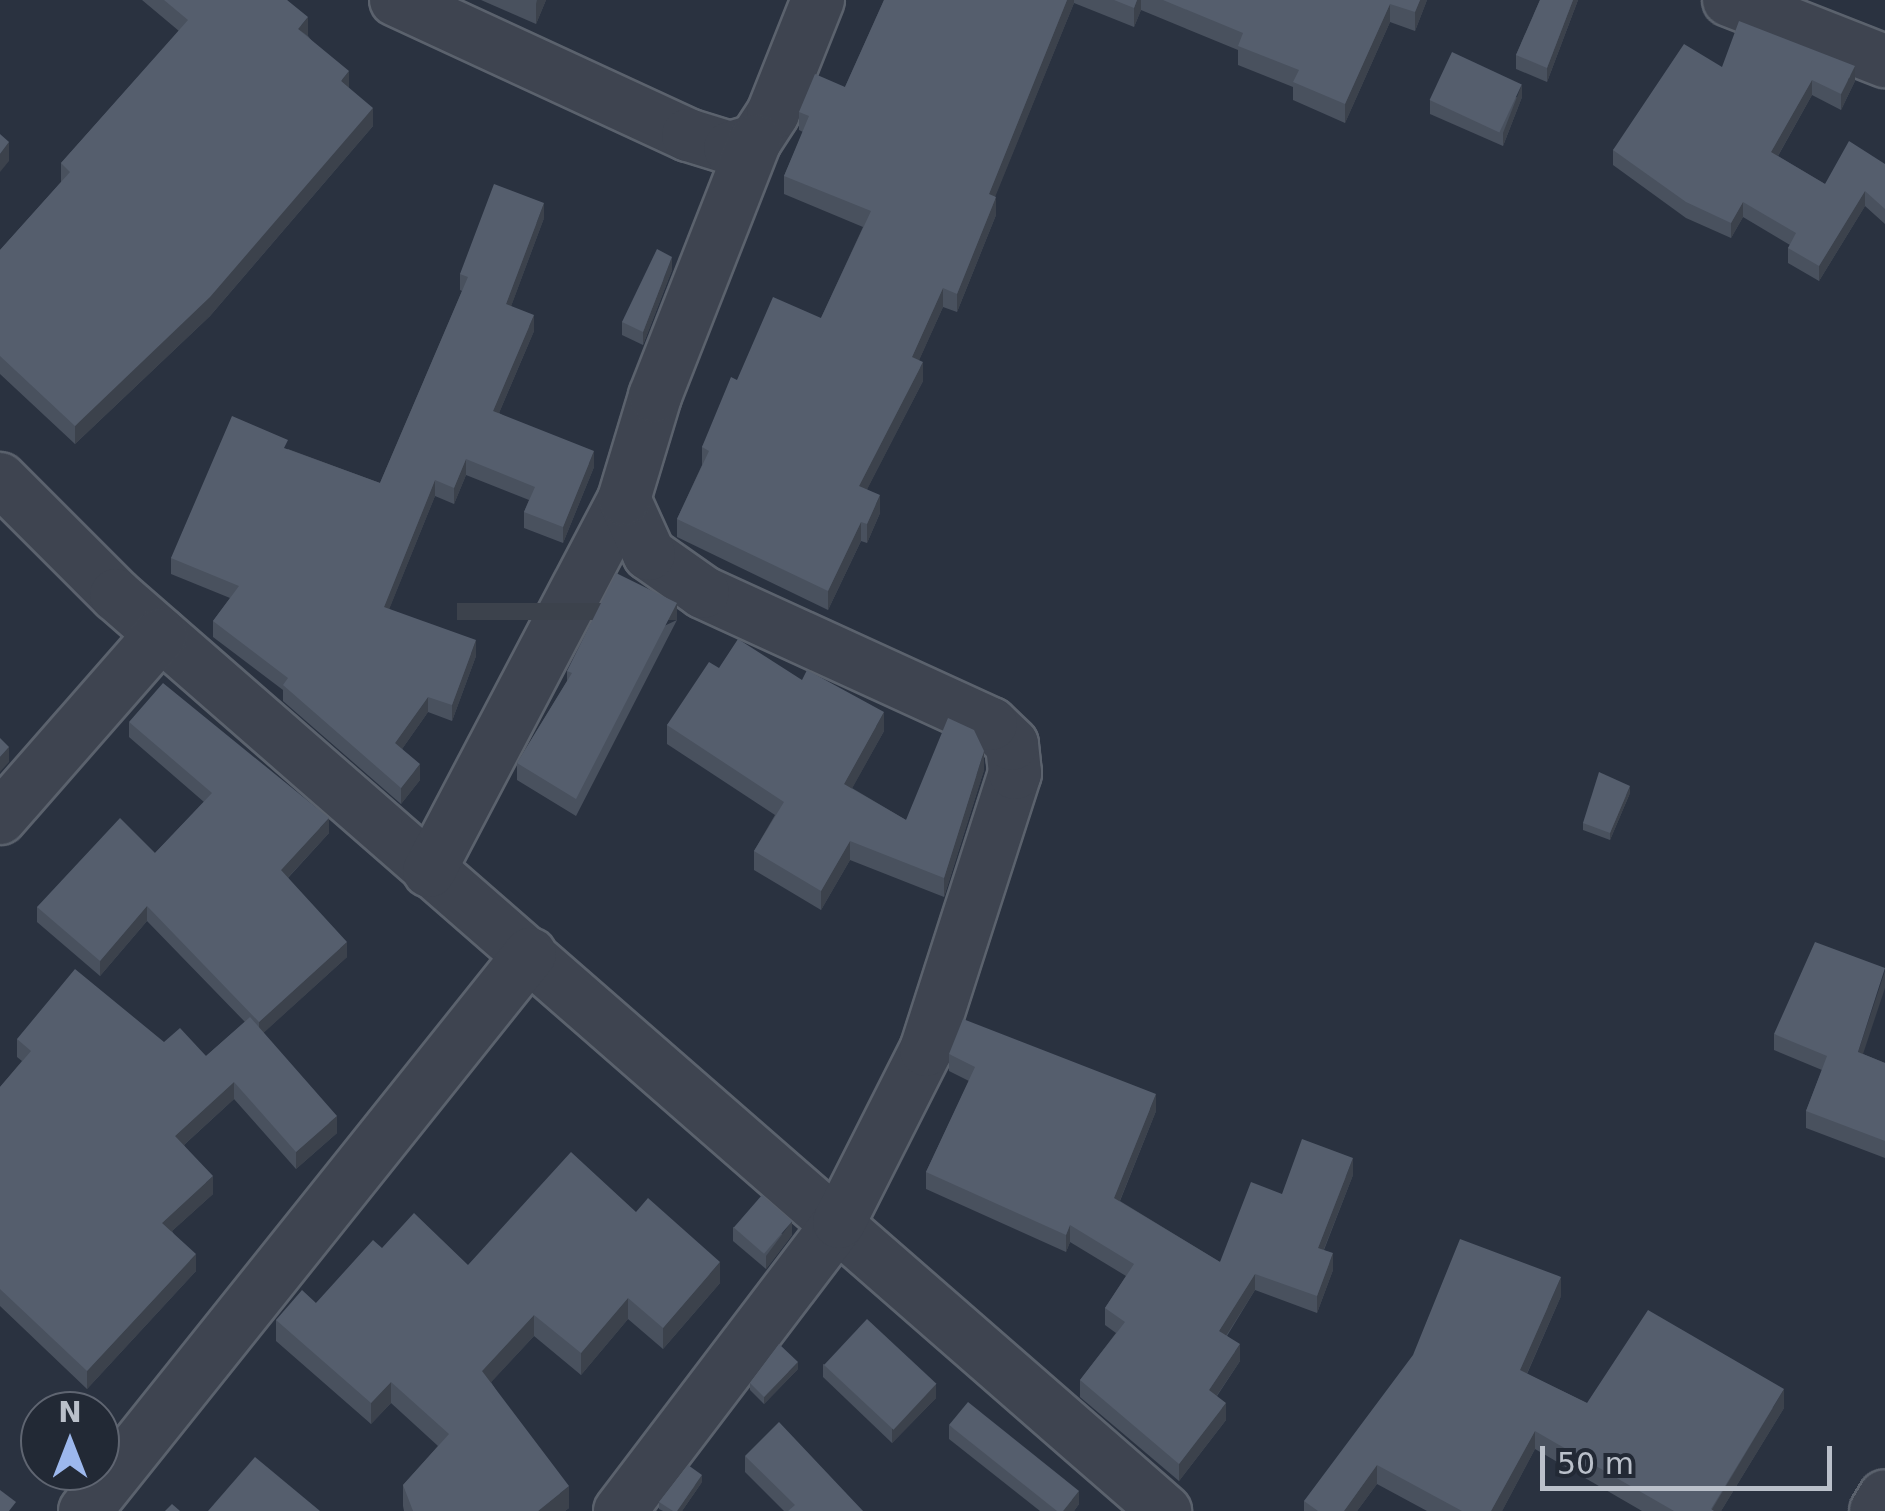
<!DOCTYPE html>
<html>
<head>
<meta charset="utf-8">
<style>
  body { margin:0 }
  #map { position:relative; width:1885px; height:1511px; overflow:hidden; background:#2a3240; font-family:"DejaVu Sans",sans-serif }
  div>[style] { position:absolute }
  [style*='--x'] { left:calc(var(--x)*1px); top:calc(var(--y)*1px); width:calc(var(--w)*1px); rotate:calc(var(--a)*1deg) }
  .roads { filter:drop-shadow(2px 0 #5b626d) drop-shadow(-2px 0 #5b626d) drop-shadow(0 2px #5b626d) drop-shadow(0 -2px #5b626d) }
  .minor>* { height:52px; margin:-26px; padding:0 26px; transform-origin:26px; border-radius:26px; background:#3e4450 }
  .wall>* { inset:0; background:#49515e }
  .shaded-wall>* { inset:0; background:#3c424c; transform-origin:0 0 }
  .building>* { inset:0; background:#555e6d; transform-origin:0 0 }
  span { translate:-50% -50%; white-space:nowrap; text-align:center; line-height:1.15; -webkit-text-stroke:8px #222935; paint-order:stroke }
  .north { position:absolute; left:20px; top:1391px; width:100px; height:100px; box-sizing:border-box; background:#222935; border:2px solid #5f6571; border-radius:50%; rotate:0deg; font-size:28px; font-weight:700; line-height:40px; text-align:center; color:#bac0ca }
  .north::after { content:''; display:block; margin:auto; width:35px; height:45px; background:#9db8ed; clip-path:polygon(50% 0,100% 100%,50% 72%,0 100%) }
  .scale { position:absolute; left:1540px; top:1446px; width:292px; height:45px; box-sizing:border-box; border:5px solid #bac0ca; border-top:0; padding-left:12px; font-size:30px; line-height:35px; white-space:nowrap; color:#bac0ca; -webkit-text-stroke:8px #222935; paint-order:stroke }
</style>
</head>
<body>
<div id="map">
  <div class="roads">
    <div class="minor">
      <div style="--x:396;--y:0;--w:322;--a:24.8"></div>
      <div style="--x:688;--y:135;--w:44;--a:17.2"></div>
      <div style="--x:730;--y:148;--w:26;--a:-16"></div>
      <div style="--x:755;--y:141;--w:33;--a:-57"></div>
      <div style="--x:773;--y:113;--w:122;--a:-68.3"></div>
      <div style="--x:1729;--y:0;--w:168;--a:21.4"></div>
      <div style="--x:0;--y:479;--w:164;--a:45"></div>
      <div style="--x:116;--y:595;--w:1393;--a:41.13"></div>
      <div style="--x:0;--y:818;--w:244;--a:-48.8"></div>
      <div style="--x:429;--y:871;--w:420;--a:-62.3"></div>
      <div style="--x:85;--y:1511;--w:713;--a:-51.38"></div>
      <div style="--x:620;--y:1511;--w:363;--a:-52.8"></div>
      <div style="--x:839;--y:1222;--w:193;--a:-63.2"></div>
      <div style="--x:926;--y:1050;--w:291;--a:-72.2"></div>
      <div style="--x:1015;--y:773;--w:29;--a:-96"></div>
      <div style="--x:1012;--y:744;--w:29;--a:-136"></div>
      <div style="--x:991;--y:724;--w:317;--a:-155.4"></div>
      <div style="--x:703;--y:592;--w:66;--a:-144.9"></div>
      <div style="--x:649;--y:554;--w:60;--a:-114.4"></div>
      <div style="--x:624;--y:499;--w:108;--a:-73.2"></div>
      <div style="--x:655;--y:396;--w:274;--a:-68.6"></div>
      <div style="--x:1876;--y:1511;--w:17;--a:-59"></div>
    </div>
  </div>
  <div class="wall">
    <div style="clip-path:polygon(142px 0,287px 0,308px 36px,349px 88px,373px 126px,210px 316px,75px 444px,0 374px,0 250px,61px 182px,61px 163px,179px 31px)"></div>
    <div style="clip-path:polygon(481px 0,546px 0,536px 24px)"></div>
    <div style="clip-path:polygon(884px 0,1427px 0,1415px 31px,1390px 22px,1345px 123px,1293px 100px,1293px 87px,1238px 65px,1238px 50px,1141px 10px,1134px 27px,1074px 3px,995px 196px,996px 215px,957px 312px,943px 307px,919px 360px,923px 381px,867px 489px,880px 513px,867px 543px,861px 541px,828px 610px,677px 537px,677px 519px,702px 465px,702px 447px,737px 380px,821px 318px,863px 227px,784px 194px,784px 176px,803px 132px,799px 130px,799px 112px,845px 87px)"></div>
    <div style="clip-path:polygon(1540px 0,1578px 0,1547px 82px,1516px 69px,1516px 55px)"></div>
    <div style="clip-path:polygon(1722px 67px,1855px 81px,1841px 110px,1812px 95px,1778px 156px,1825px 184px,1885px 164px,1885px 224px,1865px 206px,1819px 281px,1788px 263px,1788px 248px,1790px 245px,1743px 217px,1731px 238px,1686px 218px,1613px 165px,1613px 150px)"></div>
    <div style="clip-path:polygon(1522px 97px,1503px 146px,1430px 114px,1430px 100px)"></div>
    <div style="clip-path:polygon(544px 218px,511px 306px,534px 331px,499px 413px,594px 467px,563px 543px,524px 528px,524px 512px,529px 500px,466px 475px,454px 504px,435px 496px,389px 609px,476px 656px,452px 721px,428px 712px,402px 749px,420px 780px,401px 804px,283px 701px,283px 690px,213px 637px,213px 621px,230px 598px,171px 574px,171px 558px,288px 449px,380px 483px,462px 291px,460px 290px,460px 274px)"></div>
    <div style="clip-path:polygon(672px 270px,643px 345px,622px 335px,622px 322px)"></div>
    <div style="clip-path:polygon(677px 620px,576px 816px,517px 780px,517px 763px,567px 681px,567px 671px)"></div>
    <div style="clip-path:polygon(719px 668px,802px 680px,884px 731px,852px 788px,906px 820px,984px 770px,944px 897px,850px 860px,821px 910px,754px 870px,754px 851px,775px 815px,667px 744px,667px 725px)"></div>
    <div style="clip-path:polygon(129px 722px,329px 833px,288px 878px,347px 957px,263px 1033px,337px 1133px,296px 1169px,234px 1099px,184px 1145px,213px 1194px,172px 1231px,196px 1271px,87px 1389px,0 1306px,0 1087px,22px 1061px,17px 1057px,17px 1039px,164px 1042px,206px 1056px,245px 1022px,147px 921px,100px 976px,37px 922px,37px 907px,155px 853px,204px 802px,129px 737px)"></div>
    <div style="clip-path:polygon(1630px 793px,1610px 840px,1583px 830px,1583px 823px)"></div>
    <div style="clip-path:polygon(1774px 1034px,1863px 1054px,1885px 1063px,1885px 1158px,1806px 1128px,1806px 1111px,1822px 1070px,1774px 1050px)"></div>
    <div style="clip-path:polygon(949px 1054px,1156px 1111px,1120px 1201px,1220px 1262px,1282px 1194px,1353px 1175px,1324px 1250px,1333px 1270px,1317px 1313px,1255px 1290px,1227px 1336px,1240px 1361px,1217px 1396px,1226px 1420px,1179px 1481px,1080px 1397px,1080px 1380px,1116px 1333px,1105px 1325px,1105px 1308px,1126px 1276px,1070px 1242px,1066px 1252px,926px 1189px,926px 1172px,969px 1081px,949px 1071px)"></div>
    <div style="clip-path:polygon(636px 1212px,720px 1283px,663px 1349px,628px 1319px,581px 1375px,534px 1336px,491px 1382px,569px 1508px,565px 1511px,404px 1511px,403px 1506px,403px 1485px,438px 1446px,391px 1403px,371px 1424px,276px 1341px,276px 1320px,316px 1303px,382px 1248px,468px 1265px)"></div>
    <div style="clip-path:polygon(733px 1227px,792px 1235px,766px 1269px,733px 1241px)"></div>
    <div style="clip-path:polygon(1561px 1296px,1527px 1374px,1587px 1403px,1784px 1408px,1721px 1511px,1642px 1511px,1535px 1449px,1502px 1511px,1427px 1511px,1377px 1484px,1357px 1511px,1304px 1511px,1304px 1501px)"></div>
    <div style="clip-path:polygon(823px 1364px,936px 1398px,892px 1443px,823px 1377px)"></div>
    <div style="clip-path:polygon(798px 1369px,764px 1404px,750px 1390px,750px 1383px)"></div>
    <div style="clip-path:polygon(949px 1425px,1079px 1504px,1074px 1511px,1040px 1511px,949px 1439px)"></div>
    <div style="clip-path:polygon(745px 1456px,863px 1511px,784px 1511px,745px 1472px)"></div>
    <div style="clip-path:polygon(702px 1482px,682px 1511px,663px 1511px,659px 1509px,659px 1502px)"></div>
  </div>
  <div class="shaded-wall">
    <div style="clip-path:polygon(537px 0,546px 0,536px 24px,536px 4px)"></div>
    <div style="clip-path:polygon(1067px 0,1074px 0,1074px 3px,989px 212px,989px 194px)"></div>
    <div style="clip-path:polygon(1137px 0,1141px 0,1141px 10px,1134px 27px,1134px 8px)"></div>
    <div style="clip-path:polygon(1420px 0,1427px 0,1415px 31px,1415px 12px)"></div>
    <div style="clip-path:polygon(1573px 0,1578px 0,1547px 82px,1547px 68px)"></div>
    <div style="clip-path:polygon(1390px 4px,1390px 22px,1345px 123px,1345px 104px)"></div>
    <div style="clip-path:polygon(308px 17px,308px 36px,298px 29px)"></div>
    <div style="clip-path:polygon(1855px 66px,1855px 81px,1841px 110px,1841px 94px)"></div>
    <div style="clip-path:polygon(349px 71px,349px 89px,341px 81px)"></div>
    <div style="clip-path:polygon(1812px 80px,1812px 95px,1771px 168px,1771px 152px)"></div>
    <div style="clip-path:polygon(1522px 84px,1522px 97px,1503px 146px,1503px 133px)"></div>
    <div style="clip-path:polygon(373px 108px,373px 126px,210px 316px,75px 444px,75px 426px)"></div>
    <div style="clip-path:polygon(9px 142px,9px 161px,0 172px,0 154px)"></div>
    <div style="clip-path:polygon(1865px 191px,1865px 206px,1819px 281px,1819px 266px)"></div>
    <div style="clip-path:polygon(996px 197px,996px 215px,957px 312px,957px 294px)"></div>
    <div style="clip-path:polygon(1743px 202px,1743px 217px,1731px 238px,1731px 223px)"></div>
    <div style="clip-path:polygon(544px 203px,544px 218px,506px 320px,506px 304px)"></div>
    <div style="clip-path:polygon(672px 257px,672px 270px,643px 345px,643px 332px)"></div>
    <div style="clip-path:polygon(943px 288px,943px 307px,912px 376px,912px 357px)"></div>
    <div style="clip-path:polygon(534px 315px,534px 331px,493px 427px,493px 411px)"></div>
    <div style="clip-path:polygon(923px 362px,923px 381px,859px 505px,859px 486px)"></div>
    <div style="clip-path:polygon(594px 451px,594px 467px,563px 543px,563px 527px)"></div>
    <div style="clip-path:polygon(466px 459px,466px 475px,454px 504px,454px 488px)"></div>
    <div style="clip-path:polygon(435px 480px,435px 496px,384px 622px,384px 607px)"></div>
    <div style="clip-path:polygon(880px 495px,880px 513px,867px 543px,867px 524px)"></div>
    <div style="clip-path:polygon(861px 522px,861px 541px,828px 610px,828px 591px)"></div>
    <div style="left:677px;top:603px;width:17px;height:220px;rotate:90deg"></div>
    <div style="clip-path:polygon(476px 640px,476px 656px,452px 721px,452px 705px)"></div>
    <div style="clip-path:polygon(428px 697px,428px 712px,395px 759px,395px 743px)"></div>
    <div style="clip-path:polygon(884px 712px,884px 731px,844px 803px,844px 784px)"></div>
    <div style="clip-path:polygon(9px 747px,9px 762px,0 772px,0 757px)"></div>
    <div style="clip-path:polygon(984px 751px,984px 770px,944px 897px,944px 878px)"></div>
    <div style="clip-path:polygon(420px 764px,420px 780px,401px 804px,401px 788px)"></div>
    <div style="clip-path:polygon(1630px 786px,1630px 793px,1610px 840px,1610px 833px)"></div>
    <div style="clip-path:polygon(329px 818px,329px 833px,281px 885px,281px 870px)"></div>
    <div style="clip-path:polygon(850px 841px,850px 860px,821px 910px,821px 891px)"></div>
    <div style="clip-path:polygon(147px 906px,147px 921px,100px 976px,100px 961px)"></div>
    <div style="clip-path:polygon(347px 942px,347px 957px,259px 1037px,259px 1022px)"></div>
    <div style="clip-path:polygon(1885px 971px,1885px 988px,1858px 1069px,1858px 1052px)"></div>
    <div style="clip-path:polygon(234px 1082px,234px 1099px,175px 1153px,175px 1136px)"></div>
    <div style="clip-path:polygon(1156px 1094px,1156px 1111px,1114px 1215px,1114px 1198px)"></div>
    <div style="clip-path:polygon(337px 1116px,337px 1133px,296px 1169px,296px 1152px)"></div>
    <div style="clip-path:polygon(1353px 1158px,1353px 1175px,1318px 1264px,1318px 1248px)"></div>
    <div style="clip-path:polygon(213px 1176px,213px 1194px,162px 1240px,162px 1223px)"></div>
    <div style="clip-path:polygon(792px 1221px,792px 1235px,766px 1269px,766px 1256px)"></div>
    <div style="clip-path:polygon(1070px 1225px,1070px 1242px,1066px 1252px,1066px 1235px)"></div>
    <div style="clip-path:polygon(1333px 1253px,1333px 1270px,1317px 1313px,1317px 1296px)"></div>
    <div style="clip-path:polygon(196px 1254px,196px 1271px,87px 1389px,87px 1371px)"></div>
    <div style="clip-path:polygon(720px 1262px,720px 1283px,663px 1349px,663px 1328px)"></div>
    <div style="clip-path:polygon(1255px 1274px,1255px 1290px,1219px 1347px,1219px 1331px)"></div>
    <div style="clip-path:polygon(1561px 1277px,1561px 1296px,1520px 1389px,1520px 1370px)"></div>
    <div style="clip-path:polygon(628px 1298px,628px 1319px,581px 1375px,581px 1353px)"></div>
    <div style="clip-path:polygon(534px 1315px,534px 1336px,482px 1392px,482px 1371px)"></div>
    <div style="clip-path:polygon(1240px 1344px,1240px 1361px,1209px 1407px,1209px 1390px)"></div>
    <div style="clip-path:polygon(798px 1362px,798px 1369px,764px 1404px,764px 1397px)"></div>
    <div style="clip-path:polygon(391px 1382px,391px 1403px,371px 1424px,371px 1403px)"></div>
    <div style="clip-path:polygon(936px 1384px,936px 1398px,892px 1443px,892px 1429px)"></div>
    <div style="clip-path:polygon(1784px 1389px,1784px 1408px,1721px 1511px,1711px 1511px)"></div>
    <div style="clip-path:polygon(1226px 1403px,1226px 1420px,1179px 1481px,1179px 1464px)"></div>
    <div style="clip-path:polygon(1535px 1431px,1535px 1449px,1502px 1511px,1491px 1511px)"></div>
    <div style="clip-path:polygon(1377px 1465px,1377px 1484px,1357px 1511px,1344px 1511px)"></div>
    <div style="clip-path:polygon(702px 1475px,702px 1482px,682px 1511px,677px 1511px)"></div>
    <div style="clip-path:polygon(569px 1486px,569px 1508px,565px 1511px,538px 1511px)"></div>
    <div style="clip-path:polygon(1079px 1491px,1079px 1504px,1074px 1511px,1063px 1511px)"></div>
  </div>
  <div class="building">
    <div style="clip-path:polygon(164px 0,287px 0,308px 17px,298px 29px,349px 71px,341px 81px,373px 108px,210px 297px,75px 426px,0 356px,0 250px,70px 172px,61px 163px,188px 20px)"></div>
    <div style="clip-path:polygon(884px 0,1067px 0,989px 194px,996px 197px,957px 294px,943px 288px,912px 357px,923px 362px,859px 486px,880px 495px,867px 524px,861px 522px,828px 591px,677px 519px,709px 451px,702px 447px,731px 377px,737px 380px,773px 297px,821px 318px,871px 211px,784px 176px,809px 116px,799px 112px,815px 74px,845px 87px)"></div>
    <div style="clip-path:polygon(1114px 0,1137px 0,1134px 8px)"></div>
    <div style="clip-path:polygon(1163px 0,1420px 0,1415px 12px,1390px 4px,1345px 104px,1293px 82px,1299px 70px,1238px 46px,1243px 33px)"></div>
    <div style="clip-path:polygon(1540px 0,1573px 0,1547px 68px,1516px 55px)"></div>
    <div style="clip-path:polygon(1739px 21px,1855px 66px,1841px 94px,1812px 80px,1771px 152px,1825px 184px,1849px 141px,1885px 164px,1885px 209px,1865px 191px,1819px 266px,1788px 248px,1796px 233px,1743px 202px,1731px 223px,1686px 202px,1613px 150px,1684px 44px,1722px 67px)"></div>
    <div style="left:1452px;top:52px;width:77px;height:53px;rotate:25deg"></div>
    <div style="clip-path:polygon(0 134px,9px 142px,0 154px)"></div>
    <div style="clip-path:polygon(494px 184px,544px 203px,506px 304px,534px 315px,493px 411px,594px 451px,563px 527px,524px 512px,535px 487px,466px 459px,454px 488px,435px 480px,384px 607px,476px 640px,452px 705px,428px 697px,395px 743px,420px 764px,401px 788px,283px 685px,288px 678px,213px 621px,239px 586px,171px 558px,232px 416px,288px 440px,284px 448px,380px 483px,468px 277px,460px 274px)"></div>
    <div style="clip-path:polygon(657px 249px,672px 257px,643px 332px,622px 322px)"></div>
    <div style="clip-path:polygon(616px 573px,677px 603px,576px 799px,517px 763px,572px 673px,567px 671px)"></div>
    <div style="clip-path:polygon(738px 639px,802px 680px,807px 670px,884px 712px,844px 784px,906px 820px,948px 718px,974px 730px,984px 751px,944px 878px,850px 841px,821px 891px,754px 851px,784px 802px,667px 725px,709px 662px,719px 668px)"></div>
    <div style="clip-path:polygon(163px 683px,329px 818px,281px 870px,347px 942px,259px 1022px,147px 906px,100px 961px,37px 907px,120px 818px,155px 853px,212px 793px,129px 722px)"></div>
    <div style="clip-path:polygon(0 738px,9px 747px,0 757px)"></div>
    <div style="clip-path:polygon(1599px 772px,1630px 786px,1610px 833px,1583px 823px)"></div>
    <div style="clip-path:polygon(1815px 942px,1885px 968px,1858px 1052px,1885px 1063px,1885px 1141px,1806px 1111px,1827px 1056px,1774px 1034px)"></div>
    <div style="clip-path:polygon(75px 969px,164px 1042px,180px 1028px,206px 1056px,250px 1017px,337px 1116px,296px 1152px,234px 1082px,175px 1136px,213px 1176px,162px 1223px,196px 1254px,87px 1371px,0 1289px,0 1087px,31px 1051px,17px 1039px)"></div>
    <div style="clip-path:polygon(963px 1019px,1156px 1094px,1114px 1198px,1220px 1262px,1251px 1182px,1282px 1194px,1302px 1139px,1353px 1158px,1318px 1248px,1333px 1253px,1317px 1296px,1255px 1274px,1219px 1331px,1240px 1344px,1209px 1390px,1226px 1403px,1179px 1464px,1080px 1380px,1125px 1322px,1105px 1308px,1134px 1264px,1070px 1225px,1066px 1235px,926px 1172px,975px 1067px,949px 1054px)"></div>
    <div style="clip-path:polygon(571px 1152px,636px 1212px,648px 1198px,720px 1262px,663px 1328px,628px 1298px,581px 1353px,534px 1315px,482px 1371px,569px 1486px,538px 1511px,413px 1511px,403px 1485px,449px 1434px,391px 1382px,371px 1403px,276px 1320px,302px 1290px,316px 1303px,373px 1240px,382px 1248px,414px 1213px,468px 1265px)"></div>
    <div style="left:762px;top:1195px;width:40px;height:43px;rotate:41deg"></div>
    <div style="clip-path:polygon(1460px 1239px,1561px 1277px,1520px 1370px,1587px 1403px,1648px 1310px,1784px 1389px,1711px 1509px,1714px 1511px,1674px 1511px,1535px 1431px,1491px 1511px,1462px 1511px,1377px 1465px,1344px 1511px,1318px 1511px,1304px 1501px,1413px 1355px)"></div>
    <div style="left:867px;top:1319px;width:95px;height:63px;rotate:43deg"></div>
    <div style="clip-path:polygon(779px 1344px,798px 1362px,764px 1397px,750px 1383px)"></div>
    <div style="clip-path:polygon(968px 1402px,1079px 1491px,1063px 1511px,1057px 1511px,949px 1425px)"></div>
    <div style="clip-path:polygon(779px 1422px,863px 1511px,788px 1511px,795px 1505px,745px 1456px)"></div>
    <div style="clip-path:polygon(255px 1457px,320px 1511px,208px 1511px)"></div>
    <div style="clip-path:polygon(688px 1465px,702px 1475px,677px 1511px,673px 1511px,659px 1502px)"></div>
    <div style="clip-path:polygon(0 1490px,16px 1502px,9px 1511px,0 1511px)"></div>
    <div style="clip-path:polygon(172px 1504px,180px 1511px,165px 1511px)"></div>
  </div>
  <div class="north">N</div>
  <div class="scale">50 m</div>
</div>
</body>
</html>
